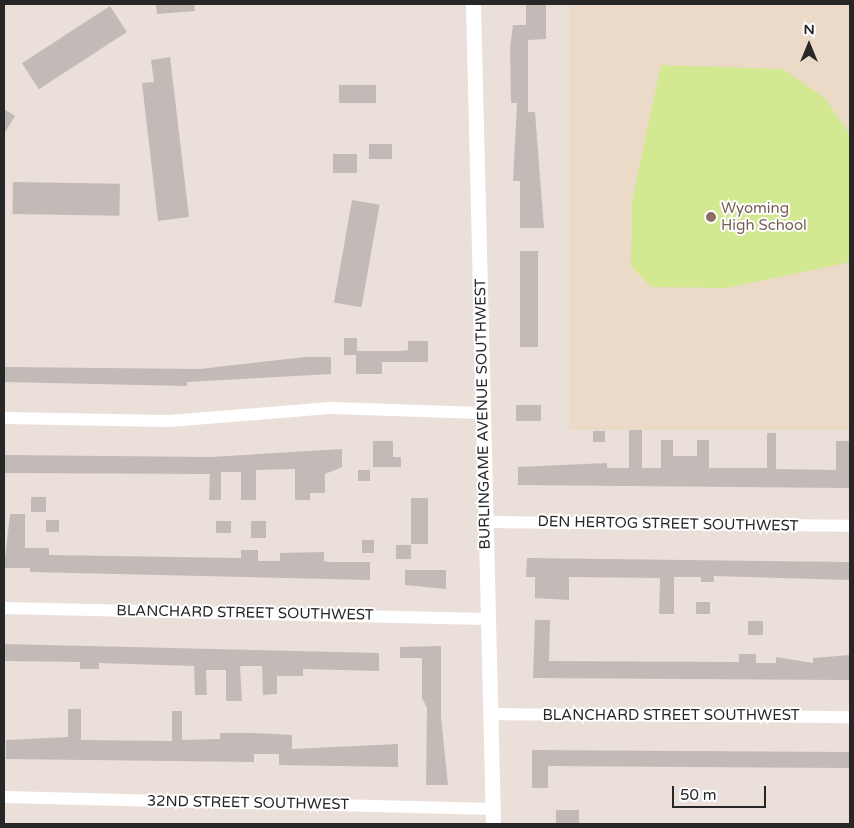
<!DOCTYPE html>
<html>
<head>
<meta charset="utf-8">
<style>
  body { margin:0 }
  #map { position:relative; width:854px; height:828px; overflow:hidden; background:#eae0d9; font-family:"Varela Round",sans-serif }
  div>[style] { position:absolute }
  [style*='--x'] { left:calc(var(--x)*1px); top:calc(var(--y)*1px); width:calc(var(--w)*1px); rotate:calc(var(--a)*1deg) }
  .education>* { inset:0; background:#ecdac8; transform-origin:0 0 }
  .pitch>* { inset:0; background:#d2e891 }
  .building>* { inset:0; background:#c2bab6; transform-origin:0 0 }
  .minor>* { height:12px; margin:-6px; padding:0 6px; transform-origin:6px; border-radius:6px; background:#fff }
  .tertiary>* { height:15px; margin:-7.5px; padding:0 7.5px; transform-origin:7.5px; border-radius:7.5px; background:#fff }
  .dots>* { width:14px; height:14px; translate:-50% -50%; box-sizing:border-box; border:2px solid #fff; border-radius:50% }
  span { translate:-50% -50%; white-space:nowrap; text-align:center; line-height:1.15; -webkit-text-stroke:4px #fff; paint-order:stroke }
  .education-label { font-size:15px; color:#785e54 }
  .left { translate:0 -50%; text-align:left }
  .street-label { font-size:15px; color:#272727 }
  .frame { position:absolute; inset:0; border:5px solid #272727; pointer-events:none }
  .north { position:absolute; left:784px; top:20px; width:50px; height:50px; -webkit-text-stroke:4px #fff; paint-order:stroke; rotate:0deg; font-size:14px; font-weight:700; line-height:20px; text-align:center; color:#272727 }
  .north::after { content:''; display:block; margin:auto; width:18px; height:22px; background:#272727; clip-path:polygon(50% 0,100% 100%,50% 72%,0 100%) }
  .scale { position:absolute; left:672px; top:786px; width:94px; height:22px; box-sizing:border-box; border:2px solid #272727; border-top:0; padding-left:6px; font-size:15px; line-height:18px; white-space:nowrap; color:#272727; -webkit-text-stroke:4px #fff; paint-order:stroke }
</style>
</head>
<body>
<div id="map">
  <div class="education">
    <div style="left:569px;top:4px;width:281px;height:426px"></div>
  </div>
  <div class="pitch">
    <div style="clip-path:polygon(661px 65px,783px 69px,825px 98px,850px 135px,850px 262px,726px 288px,651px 287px,631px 266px,632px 201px)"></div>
  </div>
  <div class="building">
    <div style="clip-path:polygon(156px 4px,194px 4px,195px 11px,157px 14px)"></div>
    <div style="clip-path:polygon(526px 4px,546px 4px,546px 39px,528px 40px,528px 112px,535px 112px,544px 228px,520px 228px,520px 181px,513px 181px,517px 103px,511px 103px,510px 47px,513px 25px,526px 25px)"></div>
    <div style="left:110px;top:6px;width:31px;height:105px;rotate:57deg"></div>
    <div style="clip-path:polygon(170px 57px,189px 217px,158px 221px,142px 83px,154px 82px,151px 60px)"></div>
    <div style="left:339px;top:85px;width:37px;height:18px"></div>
    <div style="clip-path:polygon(4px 109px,15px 116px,4px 134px)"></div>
    <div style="left:369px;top:144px;width:23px;height:15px"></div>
    <div style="left:333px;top:154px;width:24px;height:19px"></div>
    <div style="left:13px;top:182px;width:107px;height:32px;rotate:1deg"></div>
    <div style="left:352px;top:200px;width:28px;height:104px;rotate:10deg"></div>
    <div style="left:520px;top:251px;width:18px;height:96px"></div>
    <div style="clip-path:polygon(344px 338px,357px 338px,357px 351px,400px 351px,408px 350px,408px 341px,428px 341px,428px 362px,382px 362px,382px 374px,356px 374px,356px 355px,344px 355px)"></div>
    <div style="clip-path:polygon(305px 357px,331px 357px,331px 374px,187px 382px,187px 386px,4px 382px,4px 367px,200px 369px)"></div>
    <div style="left:516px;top:405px;width:25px;height:16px"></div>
    <div style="clip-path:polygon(629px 430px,642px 430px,642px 468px,661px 468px,661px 440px,673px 440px,673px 456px,697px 456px,697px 440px,709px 440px,709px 468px,767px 468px,767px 433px,776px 433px,776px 469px,836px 470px,836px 441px,850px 441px,850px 488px,518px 485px,518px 467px,607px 463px,607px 468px,629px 468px)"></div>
    <div style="left:593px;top:431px;width:12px;height:11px"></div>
    <div style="clip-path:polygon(373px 441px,393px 441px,393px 457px,401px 457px,401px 467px,373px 467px)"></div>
    <div style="clip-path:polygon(342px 449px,342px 467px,325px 474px,325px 493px,310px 493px,310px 500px,295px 500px,295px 469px,256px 470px,256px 500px,241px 500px,241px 472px,221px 472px,221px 500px,209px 500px,210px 474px,4px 473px,4px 455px,211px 457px)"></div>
    <div style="left:358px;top:470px;width:12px;height:11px"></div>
    <div style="left:31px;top:497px;width:15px;height:15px"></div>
    <div style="left:411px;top:498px;width:17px;height:46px"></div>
    <div style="clip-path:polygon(10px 514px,25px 514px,25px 548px,49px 548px,49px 555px,241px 558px,241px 550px,258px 550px,258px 561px,280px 561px,280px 553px,324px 552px,324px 561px,331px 562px,370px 562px,370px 580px,30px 572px,30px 568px,4px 568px)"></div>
    <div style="left:46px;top:520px;width:13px;height:12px"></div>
    <div style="left:216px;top:521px;width:15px;height:12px"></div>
    <div style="left:251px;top:521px;width:15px;height:17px"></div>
    <div style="left:362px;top:540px;width:12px;height:13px"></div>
    <div style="left:396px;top:545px;width:15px;height:14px"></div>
    <div style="clip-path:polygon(527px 558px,850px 562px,850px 580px,714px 576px,714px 582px,701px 582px,701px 577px,674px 577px,674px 614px,659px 614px,660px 578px,569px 577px,569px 600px,535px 598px,535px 577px,526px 577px)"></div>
    <div style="clip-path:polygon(405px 570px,446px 570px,446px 589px,405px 585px)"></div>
    <div style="left:696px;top:602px;width:14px;height:12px"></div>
    <div style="clip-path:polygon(535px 620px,550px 620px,549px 661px,739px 662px,739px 654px,756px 654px,756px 663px,776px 663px,776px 657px,813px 663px,813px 658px,850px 655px,850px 680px,533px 678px)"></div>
    <div style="left:748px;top:621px;width:15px;height:14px"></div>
    <div style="clip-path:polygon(4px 644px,379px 653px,379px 671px,303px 669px,303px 676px,277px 676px,277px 694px,263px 695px,262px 666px,240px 666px,242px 701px,226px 701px,226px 670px,206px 670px,207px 695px,195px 695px,194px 666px,99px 663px,99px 669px,80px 669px,80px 662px,4px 661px)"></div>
    <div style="clip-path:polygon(441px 646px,441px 717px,448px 785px,426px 785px,427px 708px,422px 698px,422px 658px,400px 658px,400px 647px)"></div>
    <div style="clip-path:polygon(68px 709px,81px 709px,81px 740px,172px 741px,172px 711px,182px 711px,182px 740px,220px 739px,220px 733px,254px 733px,292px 735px,292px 749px,398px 744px,398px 767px,279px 765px,279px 754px,254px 754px,254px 762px,6px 759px,6px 740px,68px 737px)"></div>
    <div style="clip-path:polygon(532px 750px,850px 752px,850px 768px,548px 766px,548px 788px,532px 788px)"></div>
    <div style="left:556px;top:810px;width:23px;height:14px"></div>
  </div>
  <div class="minor">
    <div style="--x:4;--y:418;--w:165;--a:1"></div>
    <div style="--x:169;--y:421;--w:164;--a:-4.6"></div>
    <div style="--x:332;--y:408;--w:150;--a:1.9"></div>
    <div style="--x:486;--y:522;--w:364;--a:0.6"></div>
    <div style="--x:4;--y:608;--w:483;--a:1.3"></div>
    <div style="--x:491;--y:714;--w:359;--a:0.5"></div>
    <div style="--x:4;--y:797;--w:489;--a:1.4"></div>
  </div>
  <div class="tertiary">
    <div style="--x:473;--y:4;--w:820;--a:88.6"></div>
  </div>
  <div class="dots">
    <div style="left:711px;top:217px;background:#8d6e63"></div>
  </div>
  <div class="education-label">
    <span class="left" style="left:721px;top:217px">Wyoming<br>High School</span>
  </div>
  <div class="street-label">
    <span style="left:483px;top:414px;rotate:-91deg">BURLINGAME AVENUE SOUTHWEST</span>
    <span style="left:668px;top:524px;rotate:1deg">DEN HERTOG STREET SOUTHWEST</span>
    <span style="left:245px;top:613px;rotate:1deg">BLANCHARD STREET SOUTHWEST</span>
    <span style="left:671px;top:716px">BLANCHARD STREET SOUTHWEST</span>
    <span style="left:248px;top:803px;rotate:1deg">32ND STREET SOUTHWEST</span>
  </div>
  <div class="frame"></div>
  <div class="north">N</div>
  <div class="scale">50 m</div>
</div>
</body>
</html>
